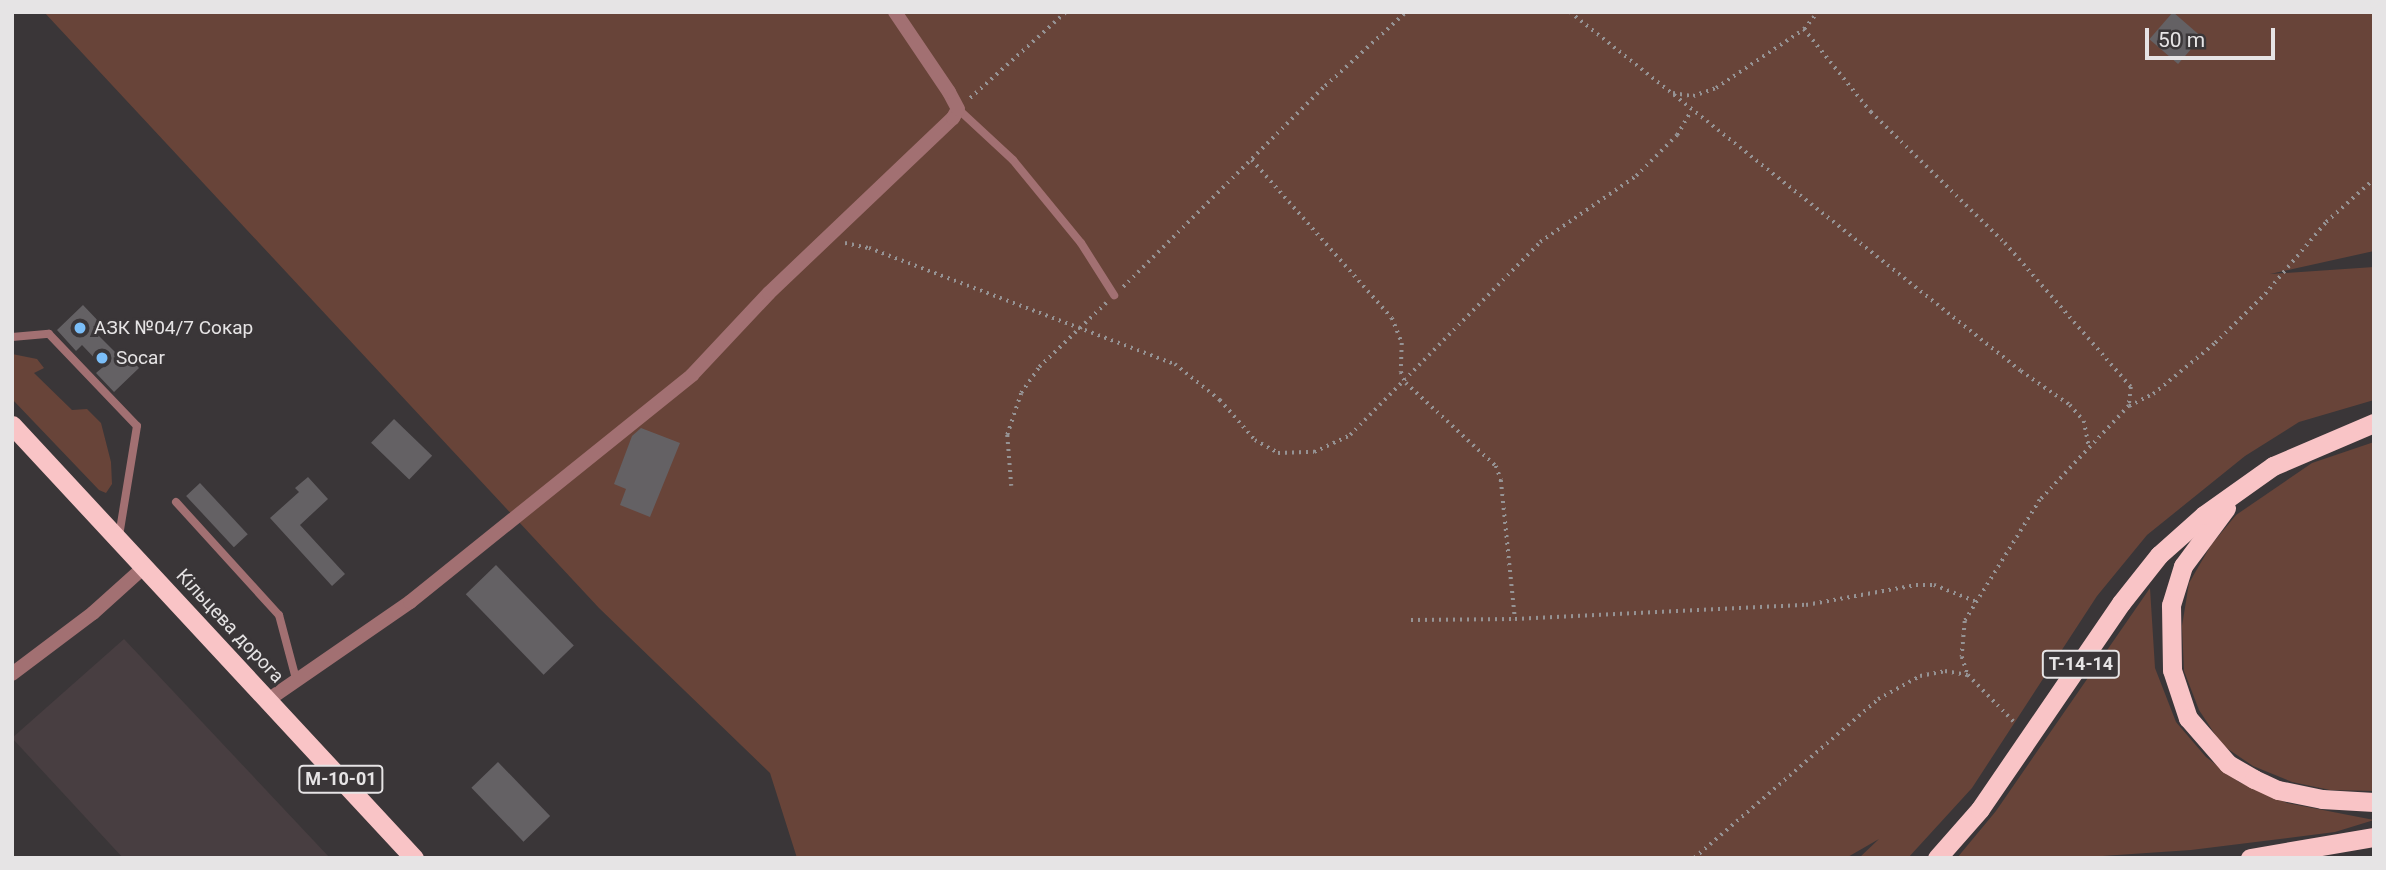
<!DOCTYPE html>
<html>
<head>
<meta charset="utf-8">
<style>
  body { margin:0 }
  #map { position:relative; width:2386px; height:870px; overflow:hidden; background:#3a3638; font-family:Roboto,sans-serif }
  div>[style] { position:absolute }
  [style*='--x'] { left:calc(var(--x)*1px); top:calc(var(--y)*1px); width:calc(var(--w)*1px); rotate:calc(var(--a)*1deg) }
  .built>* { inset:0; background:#483e41 }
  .green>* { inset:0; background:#684439 }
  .building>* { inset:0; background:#646164; transform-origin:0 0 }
  .path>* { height:3.5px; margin-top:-1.75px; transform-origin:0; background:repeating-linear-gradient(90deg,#969394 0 2px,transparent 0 7px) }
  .service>* { height:8px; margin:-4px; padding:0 4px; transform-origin:4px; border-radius:4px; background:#a27072 }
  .minor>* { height:14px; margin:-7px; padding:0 7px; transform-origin:7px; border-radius:7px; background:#a27072 }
  .trunk>* { height:19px; margin:-9.5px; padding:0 9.5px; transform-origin:9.5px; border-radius:9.5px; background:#f9c4c6 }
  .dots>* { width:19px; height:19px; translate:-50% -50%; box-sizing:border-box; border:4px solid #3a3638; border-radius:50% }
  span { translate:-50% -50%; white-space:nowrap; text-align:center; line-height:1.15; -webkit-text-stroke:6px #3a3638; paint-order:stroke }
  .shield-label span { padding:2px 5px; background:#3a3638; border:2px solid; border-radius:5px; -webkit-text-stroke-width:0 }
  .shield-label { font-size:18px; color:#e6e4e5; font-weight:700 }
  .poi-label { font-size:19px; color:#e6e4e5 }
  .left { translate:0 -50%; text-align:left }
  .street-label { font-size:19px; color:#e6e4e5 }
  .frame { position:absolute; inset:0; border:14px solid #e6e4e5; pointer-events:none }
  .scale { position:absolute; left:2145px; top:28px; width:130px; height:32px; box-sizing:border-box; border:4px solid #e6e4e5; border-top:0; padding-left:9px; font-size:21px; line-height:24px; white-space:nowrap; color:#e6e4e5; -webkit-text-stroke:5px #3a3638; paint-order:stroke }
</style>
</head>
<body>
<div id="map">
  <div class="built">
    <div style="clip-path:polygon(124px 639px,330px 858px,123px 858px,12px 738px)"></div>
  </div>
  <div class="green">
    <div style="clip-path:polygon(44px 12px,2374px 12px,2374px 251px,2270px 274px,2374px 267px,2374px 400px,2299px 422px,2245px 456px,2147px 535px,2097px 596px,1972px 788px,1908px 858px,1859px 858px,1879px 839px,1846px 858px,797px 858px,770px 773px,599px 608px)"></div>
    <div style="clip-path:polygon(12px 354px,37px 359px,44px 368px,34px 373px,72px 410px,87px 409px,101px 423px,111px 462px,112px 484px,106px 493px,99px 490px,12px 399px)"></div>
    <div style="clip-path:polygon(2374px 442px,2374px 791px,2330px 790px,2292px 782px,2253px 766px,2222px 745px,2199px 710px,2184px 671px,2182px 626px,2189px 583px,2211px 545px,2236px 515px,2312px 463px)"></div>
    <div style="clip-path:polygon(2150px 588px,2155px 668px,2176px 722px,2206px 757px,2239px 782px,2287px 803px,2374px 820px,2335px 832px,2191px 850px,2073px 858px,1957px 858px,1996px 811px)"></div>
  </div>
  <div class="building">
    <div style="left:2173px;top:12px;width:38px;height:36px;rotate:41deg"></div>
    <div style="clip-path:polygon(83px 305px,103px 326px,96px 333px,117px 354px,122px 349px,139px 368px,114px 392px,96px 373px,103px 367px,82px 345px,76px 351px,57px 330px)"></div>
    <div style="left:394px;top:419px;width:53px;height:33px;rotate:44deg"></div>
    <div style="clip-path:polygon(641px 428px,680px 443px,650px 517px,620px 505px,626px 489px,614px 484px,632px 436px)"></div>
    <div style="clip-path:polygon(308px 477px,328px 499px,300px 525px,345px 574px,332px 586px,270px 518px,299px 492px,295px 488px)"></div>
    <div style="left:200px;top:483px;width:70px;height:19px;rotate:47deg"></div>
    <div style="left:496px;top:565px;width:112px;height:42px;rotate:46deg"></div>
    <div style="left:498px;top:762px;width:75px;height:37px;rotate:46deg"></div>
  </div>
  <div class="path">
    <div style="--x:1570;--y:12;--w:576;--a:38.52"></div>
    <div style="--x:2021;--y:371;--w:60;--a:34.8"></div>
    <div style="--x:2070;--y:405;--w:21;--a:49"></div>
    <div style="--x:2084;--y:421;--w:26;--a:79"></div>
    <div style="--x:1804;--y:29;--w:107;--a:51.1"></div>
    <div style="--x:1871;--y:112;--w:187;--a:44.4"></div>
    <div style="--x:2005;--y:243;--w:191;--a:48.8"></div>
    <div style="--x:2131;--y:387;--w:19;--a:96"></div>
    <div style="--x:2129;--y:406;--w:129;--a:133.4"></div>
    <div style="--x:2040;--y:500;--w:142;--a:121.8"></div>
    <div style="--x:1965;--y:621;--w:36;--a:95"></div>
    <div style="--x:1962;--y:657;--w:19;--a:72"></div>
    <div style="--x:1968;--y:675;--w:69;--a:45.6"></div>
    <div style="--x:1673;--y:93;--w:20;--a:9"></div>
    <div style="--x:1693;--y:96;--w:24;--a:-19"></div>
    <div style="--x:1716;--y:88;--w:106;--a:-33.8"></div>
    <div style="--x:1804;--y:29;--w:22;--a:-51"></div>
    <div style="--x:970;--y:98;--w:129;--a:-41.9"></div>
    <div style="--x:1252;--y:160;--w:211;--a:48.5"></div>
    <div style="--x:1392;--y:318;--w:27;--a:68"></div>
    <div style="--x:1402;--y:343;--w:29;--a:92"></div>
    <div style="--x:1401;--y:372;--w:12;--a:66"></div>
    <div style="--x:1406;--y:383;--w:122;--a:42.7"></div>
    <div style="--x:1496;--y:466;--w:15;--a:70"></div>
    <div style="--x:1501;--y:480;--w:140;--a:84.2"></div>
    <div style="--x:1515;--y:619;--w:291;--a:-2.8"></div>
    <div style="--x:1806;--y:605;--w:112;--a:-10.3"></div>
    <div style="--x:1916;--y:585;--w:18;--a:0"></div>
    <div style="--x:1934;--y:585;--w:46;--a:21.6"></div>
    <div style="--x:845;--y:243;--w:25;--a:12"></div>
    <div style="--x:869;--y:248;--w:327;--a:20.8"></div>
    <div style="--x:1175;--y:364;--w:58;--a:38.7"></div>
    <div style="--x:1220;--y:400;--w:53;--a:48.8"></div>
    <div style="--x:1255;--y:440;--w:26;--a:29"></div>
    <div style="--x:1278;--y:453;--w:36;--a:-2"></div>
    <div style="--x:1314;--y:452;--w:40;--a:-25"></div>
    <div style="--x:1350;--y:435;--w:271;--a:-45.4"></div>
    <div style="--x:1540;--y:242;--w:116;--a:-34.5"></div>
    <div style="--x:1636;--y:176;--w:58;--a:-45"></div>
    <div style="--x:1677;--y:135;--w:28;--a:-60"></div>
    <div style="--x:1123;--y:287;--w:285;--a:-44.9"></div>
    <div style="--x:1325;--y:86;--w:110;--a:-42.4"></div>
    <div style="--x:2129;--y:406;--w:27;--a:-27"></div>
    <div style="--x:2153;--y:394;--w:80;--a:-39.4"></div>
    <div style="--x:2215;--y:343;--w:70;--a:-44.4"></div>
    <div style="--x:2265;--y:294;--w:94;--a:-49.7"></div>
    <div style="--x:2326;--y:222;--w:64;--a:-41.9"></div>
    <div style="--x:1011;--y:486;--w:51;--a:-94.5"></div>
    <div style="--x:1007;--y:435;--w:44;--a:-71.6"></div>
    <div style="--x:1021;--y:393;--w:32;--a:-55"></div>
    <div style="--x:1039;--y:367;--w:94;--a:-43.7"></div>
    <div style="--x:1411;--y:620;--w:104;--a:-0.6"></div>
    <div style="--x:1694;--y:858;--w:243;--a:-40.8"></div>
    <div style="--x:1878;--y:699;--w:48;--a:-28.7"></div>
    <div style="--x:1920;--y:676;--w:25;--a:-11"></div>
    <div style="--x:1945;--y:671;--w:23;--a:10"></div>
  </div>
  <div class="service">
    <div style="--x:958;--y:109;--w:75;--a:42.8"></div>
    <div style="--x:1013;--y:160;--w:107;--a:50.7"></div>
    <div style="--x:1081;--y:243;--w:62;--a:57.6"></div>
    <div style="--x:12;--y:337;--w:37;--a:-5"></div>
    <div style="--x:49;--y:334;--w:127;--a:46.3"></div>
    <div style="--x:137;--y:426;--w:111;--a:99.3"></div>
    <div style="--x:176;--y:502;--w:153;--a:47.7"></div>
    <div style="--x:279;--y:615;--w:66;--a:75.1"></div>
  </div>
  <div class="minor">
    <div style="--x:12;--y:674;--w:101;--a:-37"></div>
    <div style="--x:93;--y:613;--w:69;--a:-42"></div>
    <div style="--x:268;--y:700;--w:173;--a:-34.6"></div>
    <div style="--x:410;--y:602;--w:362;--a:-38.8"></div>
    <div style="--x:692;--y:375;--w:112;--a:-46.8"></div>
    <div style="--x:769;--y:293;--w:254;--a:-43.6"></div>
    <div style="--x:953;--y:118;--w:10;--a:-61"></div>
    <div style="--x:958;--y:109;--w:19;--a:-118"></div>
    <div style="--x:949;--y:92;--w:97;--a:-124"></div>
  </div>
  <div class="trunk">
    <div style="--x:12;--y:425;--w:591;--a:47.13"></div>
    <div style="--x:2226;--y:508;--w:72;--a:126.6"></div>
    <div style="--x:2183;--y:566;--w:41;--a:107.1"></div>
    <div style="--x:2171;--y:605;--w:65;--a:89.1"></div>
    <div style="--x:2172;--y:670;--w:51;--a:71.6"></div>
    <div style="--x:2188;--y:718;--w:61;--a:49"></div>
    <div style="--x:2228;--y:764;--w:30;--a:30"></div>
    <div style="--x:2254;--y:779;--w:26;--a:25"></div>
    <div style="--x:2278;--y:790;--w:45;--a:11.6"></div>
    <div style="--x:2322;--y:799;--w:52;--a:3.3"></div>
    <div style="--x:1937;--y:858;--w:65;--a:-48.7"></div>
    <div style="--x:1980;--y:809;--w:250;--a:-55.6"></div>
    <div style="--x:2121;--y:603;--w:61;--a:-51.6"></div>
    <div style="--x:2159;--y:555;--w:60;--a:-41.6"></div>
    <div style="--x:2204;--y:515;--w:85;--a:-35.4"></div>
    <div style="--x:2273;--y:466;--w:110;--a:-23.1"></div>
    <div style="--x:2250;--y:858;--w:126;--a:-9.6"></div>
  </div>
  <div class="dots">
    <div style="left:80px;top:328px;background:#7bbef8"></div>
    <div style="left:102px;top:358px;background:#7bbef8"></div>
  </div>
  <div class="shield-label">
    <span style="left:2081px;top:664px">Т-14-14</span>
    <span style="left:341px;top:779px">М-10-01</span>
  </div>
  <div class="poi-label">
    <span class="left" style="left:94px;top:328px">АЗК №04/7 Сокар</span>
    <span class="left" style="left:116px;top:358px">Socar</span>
  </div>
  <div class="street-label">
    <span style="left:230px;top:626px;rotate:47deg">Кільцева дорога</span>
  </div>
  <div class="frame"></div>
  <div class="scale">50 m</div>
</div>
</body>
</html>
